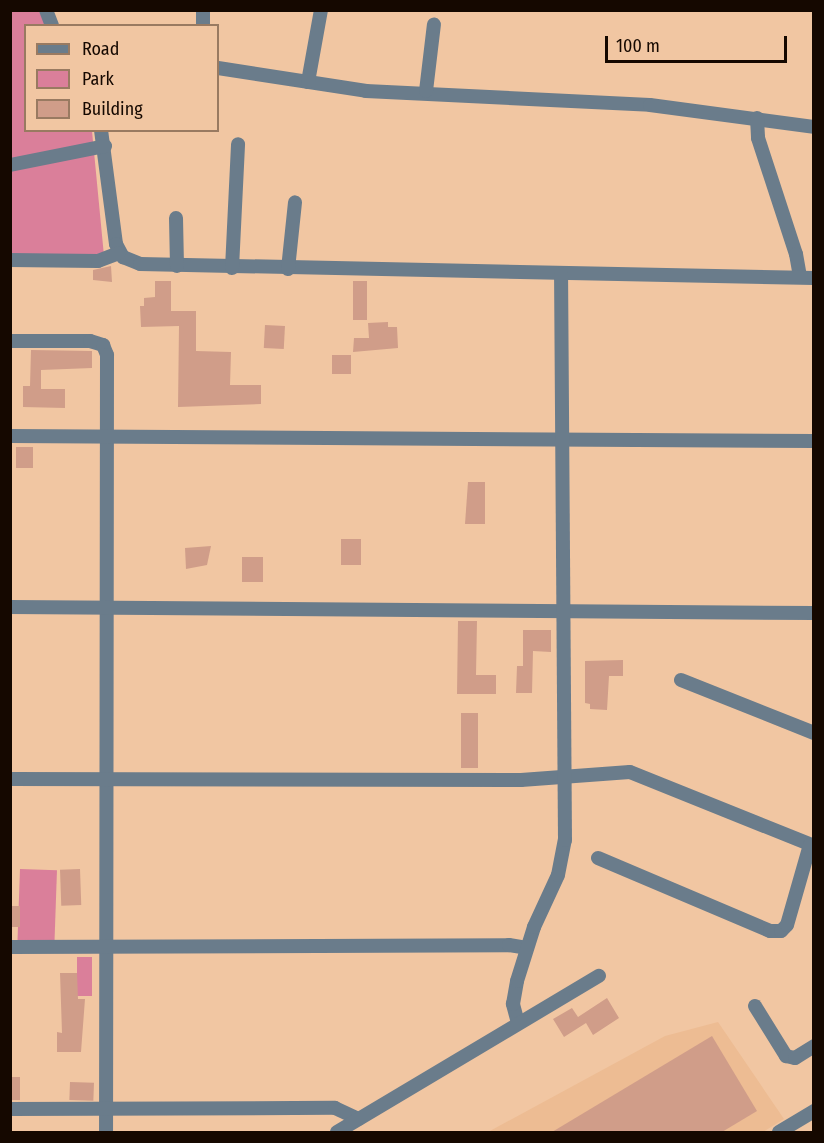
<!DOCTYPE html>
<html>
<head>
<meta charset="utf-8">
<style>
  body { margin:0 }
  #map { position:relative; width:824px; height:1143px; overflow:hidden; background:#f1c6a2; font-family:"Fira Sans Condensed",sans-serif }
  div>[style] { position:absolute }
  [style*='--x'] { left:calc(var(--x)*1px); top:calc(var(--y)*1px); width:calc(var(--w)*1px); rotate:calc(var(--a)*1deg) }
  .built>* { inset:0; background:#edbc93 }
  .green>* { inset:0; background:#da7f9a; transform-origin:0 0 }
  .building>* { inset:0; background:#d09d89; transform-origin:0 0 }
  .minor>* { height:14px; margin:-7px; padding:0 7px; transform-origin:7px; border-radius:7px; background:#6a7c8b }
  span { translate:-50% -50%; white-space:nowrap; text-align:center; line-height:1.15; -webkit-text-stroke:4.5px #f1c6a2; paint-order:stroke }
  .frame { position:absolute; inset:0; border:12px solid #150800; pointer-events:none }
  .legend { position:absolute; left:24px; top:24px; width:195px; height:108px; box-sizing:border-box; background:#f1c6a2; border:2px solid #997a61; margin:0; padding:8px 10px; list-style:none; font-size:18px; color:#150800 }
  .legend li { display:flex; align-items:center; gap:12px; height:30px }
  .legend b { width:30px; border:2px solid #997a61 }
  .scale { position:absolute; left:605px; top:36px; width:182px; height:27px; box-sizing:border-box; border:3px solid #150800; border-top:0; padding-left:8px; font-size:18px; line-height:21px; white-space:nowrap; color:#150800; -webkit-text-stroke:4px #f1c6a2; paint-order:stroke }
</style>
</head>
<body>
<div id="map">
  <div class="built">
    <div style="clip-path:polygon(718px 1022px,784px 1119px,763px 1132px,488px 1132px,665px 1036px)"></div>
  </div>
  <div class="green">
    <div style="clip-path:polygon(11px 11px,39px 11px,46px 25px,26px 26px,26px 130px,92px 131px,104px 256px,11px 255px)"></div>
    <div style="left:20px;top:869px;width:37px;height:73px;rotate:2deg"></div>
    <div style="left:77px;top:957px;width:15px;height:39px"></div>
  </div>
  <div class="building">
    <div style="clip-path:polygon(111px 266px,112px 282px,93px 280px,93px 270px)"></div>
    <div style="clip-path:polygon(155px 281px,171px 281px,171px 311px,196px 311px,196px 351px,231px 352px,230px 385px,261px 385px,261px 404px,178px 407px,179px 326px,141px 327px,140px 306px,144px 306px,144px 298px,155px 297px)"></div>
    <div style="left:353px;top:281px;width:14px;height:39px"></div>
    <div style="clip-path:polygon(388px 322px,388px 327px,397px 327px,398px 348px,353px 352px,354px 338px,369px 338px,368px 323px)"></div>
    <div style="left:265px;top:325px;width:20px;height:23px;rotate:3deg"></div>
    <div style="clip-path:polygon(31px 350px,92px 351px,92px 368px,41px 370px,41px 389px,65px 389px,65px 408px,23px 407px,23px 386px,30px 386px)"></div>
    <div style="left:332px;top:355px;width:19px;height:19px"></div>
    <div style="left:16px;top:447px;width:17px;height:21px"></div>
    <div style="clip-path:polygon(468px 482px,485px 482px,485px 524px,465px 524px)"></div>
    <div style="left:341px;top:539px;width:20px;height:26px"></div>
    <div style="clip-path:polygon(211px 546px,207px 565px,186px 569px,185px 548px)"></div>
    <div style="left:242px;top:557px;width:21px;height:25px"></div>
    <div style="clip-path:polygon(458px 621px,477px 621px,476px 675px,496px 675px,496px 694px,457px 694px)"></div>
    <div style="clip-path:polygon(523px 630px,551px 630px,551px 652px,533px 651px,532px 693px,516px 693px,517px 666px,523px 666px)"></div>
    <div style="clip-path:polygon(623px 660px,623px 676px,609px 676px,607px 710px,590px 709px,590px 704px,585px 703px,585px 661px)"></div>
    <div style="left:461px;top:713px;width:17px;height:55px"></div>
    <div style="left:80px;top:869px;width:36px;height:20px;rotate:88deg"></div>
    <div style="left:20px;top:906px;width:21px;height:10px;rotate:90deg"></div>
    <div style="clip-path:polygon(60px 973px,77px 973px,78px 999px,85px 999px,81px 1052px,57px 1052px,57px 1032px,62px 1033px)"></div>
    <div style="clip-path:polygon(607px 998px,619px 1018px,593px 1035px,586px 1023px,564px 1037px,553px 1019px,572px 1008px,578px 1017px)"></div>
    <div style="clip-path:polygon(712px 1036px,757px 1111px,722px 1132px,552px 1132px)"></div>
    <div style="left:10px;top:1077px;width:10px;height:23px"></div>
    <div style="left:70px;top:1082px;width:24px;height:18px;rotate:2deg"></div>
  </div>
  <div class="minor">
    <div style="--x:46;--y:10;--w:17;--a:69"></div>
    <div style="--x:203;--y:26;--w:16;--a:-90"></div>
    <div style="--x:218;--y:68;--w:150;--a:8.8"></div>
    <div style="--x:366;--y:91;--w:284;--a:2.8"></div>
    <div style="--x:650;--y:105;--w:165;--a:7.6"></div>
    <div style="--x:308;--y:82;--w:73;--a:-79.8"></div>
    <div style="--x:426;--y:91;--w:67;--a:-83.2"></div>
    <div style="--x:757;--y:118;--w:20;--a:87"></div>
    <div style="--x:758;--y:138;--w:122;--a:71.9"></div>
    <div style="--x:796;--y:254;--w:23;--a:80"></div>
    <div style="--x:101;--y:130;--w:115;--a:82.5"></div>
    <div style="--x:116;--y:244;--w:15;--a:62"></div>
    <div style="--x:123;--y:257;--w:18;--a:22"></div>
    <div style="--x:140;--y:264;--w:674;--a:1.19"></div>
    <div style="--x:10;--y:165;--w:97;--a:-11.3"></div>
    <div style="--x:176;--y:218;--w:48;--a:88.8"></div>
    <div style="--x:10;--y:260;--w:88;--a:0.7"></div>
    <div style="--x:98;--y:261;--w:22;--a:-21"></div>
    <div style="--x:232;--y:268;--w:124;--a:-87.2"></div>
    <div style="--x:288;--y:269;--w:67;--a:-84"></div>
    <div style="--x:10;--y:341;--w:80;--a:0"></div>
    <div style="--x:90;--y:341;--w:14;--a:17"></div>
    <div style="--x:103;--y:345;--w:11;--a:68"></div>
    <div style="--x:107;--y:355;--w:777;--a:90.07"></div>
    <div style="--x:10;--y:436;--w:804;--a:0.36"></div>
    <div style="--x:10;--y:607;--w:804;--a:0.43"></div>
    <div style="--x:681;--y:680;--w:143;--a:21.7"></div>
    <div style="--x:10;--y:779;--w:511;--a:0.11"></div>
    <div style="--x:521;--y:780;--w:109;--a:-4.2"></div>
    <div style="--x:630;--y:772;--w:198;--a:21.9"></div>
    <div style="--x:598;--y:858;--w:187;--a:23"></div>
    <div style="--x:770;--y:931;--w:11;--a:0"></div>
    <div style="--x:781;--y:931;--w:8;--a:-45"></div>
    <div style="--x:787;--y:925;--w:83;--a:-74"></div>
    <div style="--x:10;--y:947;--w:499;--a:-0.2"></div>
    <div style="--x:509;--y:945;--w:18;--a:9"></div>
    <div style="--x:755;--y:1006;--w:59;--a:58.2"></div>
    <div style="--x:786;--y:1056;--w:9;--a:13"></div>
    <div style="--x:795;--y:1058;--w:22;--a:-32"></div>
    <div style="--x:518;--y:1023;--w:20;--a:-105"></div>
    <div style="--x:513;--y:1004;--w:23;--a:-80"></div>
    <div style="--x:517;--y:981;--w:57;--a:-72.5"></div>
    <div style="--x:534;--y:927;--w:57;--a:-65.2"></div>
    <div style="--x:558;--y:875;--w:36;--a:-79"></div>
    <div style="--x:565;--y:840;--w:566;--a:-90.4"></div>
    <div style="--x:10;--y:1109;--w:325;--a:-0.2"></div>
    <div style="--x:335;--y:1108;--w:26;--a:25"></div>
    <div style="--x:337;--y:1132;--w:305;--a:-30.8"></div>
    <div style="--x:779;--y:1132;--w:41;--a:-31"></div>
  </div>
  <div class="frame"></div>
  <ul class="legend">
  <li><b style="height:8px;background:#6a7c8b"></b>Road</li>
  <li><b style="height:16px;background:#da7f9a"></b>Park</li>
  <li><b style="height:16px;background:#d09d89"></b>Building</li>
  </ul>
  <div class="scale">100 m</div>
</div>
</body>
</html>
